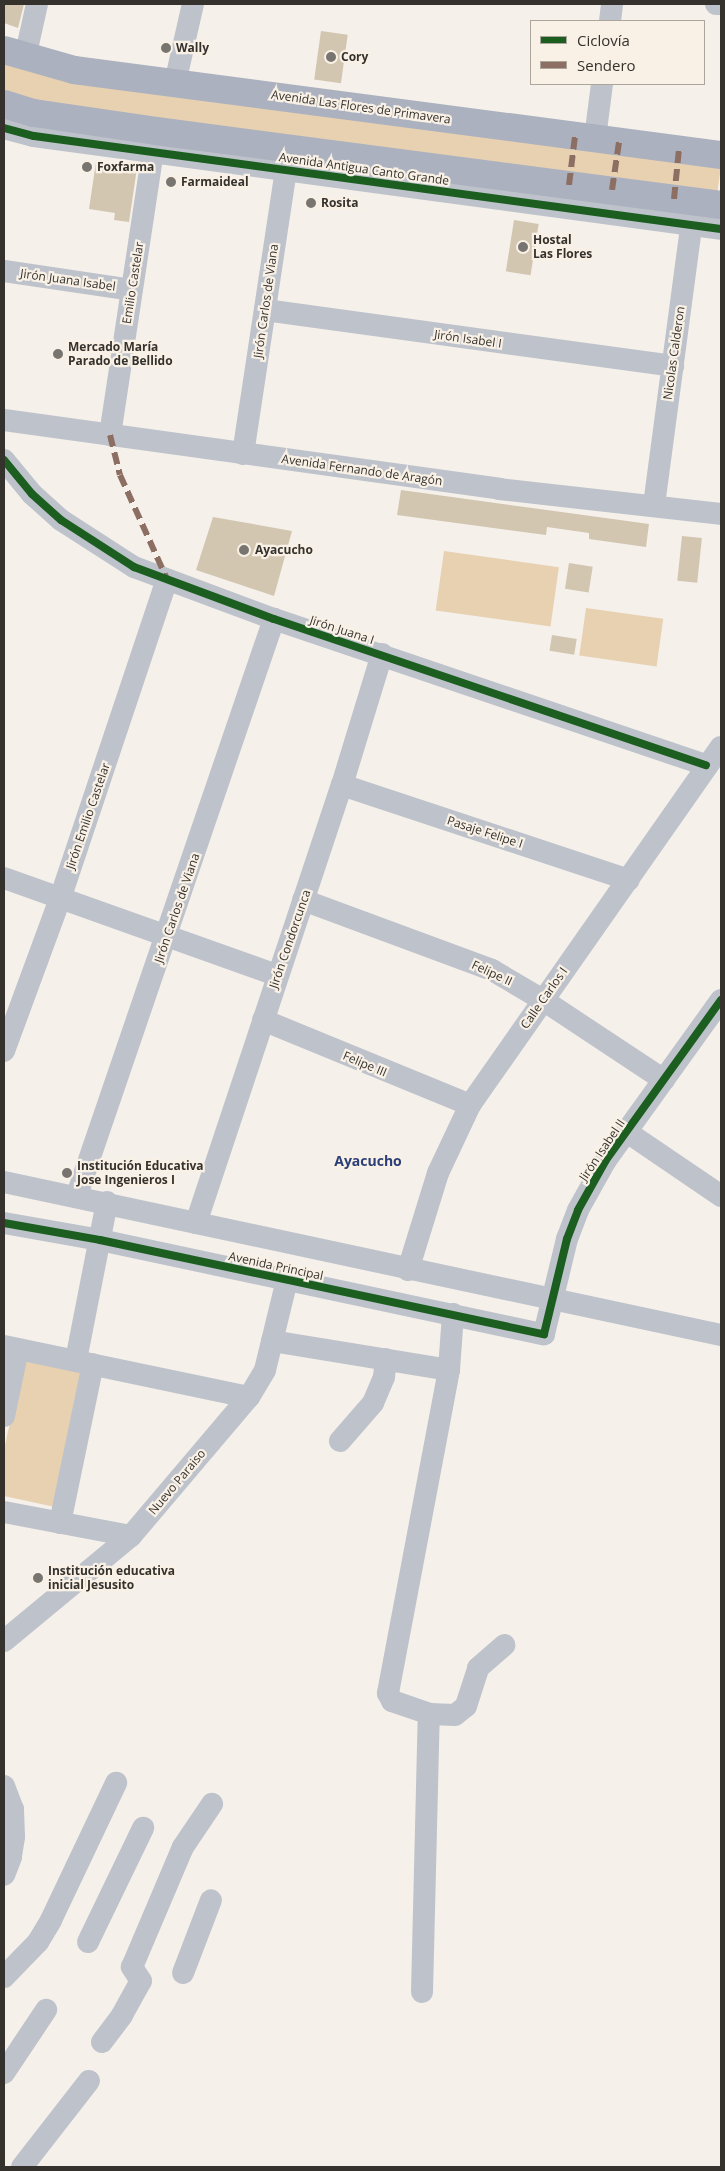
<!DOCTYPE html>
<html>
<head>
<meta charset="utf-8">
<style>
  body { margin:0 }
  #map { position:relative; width:725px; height:2171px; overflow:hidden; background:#f5f0ea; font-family:"Open Sans",sans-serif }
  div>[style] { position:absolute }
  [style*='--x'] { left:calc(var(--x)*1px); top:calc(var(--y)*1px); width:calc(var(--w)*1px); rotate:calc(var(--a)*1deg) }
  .green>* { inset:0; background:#e7d1b1; transform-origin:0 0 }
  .building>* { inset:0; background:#d2c6b1; transform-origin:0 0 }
  .minor>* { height:22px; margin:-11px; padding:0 11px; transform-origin:11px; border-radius:11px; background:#bec2cb }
  .major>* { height:28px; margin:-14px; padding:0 14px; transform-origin:14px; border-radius:14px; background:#abb1bf }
  .quiet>* { height:6px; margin-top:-3px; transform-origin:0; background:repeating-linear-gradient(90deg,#8d6e63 0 12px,transparent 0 18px) }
  .cycleway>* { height:8px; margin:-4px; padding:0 4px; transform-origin:4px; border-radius:4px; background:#1b5e20 }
  .dots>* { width:14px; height:14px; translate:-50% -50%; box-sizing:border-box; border:2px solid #f9f1e6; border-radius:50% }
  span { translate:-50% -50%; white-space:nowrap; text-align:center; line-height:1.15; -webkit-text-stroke:4.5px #f9f1e6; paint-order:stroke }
  .poi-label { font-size:12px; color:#35322e; font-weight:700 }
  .left { translate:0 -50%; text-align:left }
  .street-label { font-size:12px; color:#35322e }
  .neighbourhood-label { font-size:14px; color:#2a3f77; font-weight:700 }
  .frame { position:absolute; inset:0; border:5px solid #35322e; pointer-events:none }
  .legend { position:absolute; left:530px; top:20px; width:175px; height:65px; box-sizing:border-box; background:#f9f1e6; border:1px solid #aba59c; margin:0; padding:6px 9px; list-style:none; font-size:15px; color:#35322e }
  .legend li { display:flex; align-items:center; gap:10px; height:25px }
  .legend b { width:25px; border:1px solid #aba59c }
</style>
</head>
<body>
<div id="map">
  <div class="green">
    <div style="left:4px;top:59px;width:725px;height:37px;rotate:8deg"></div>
    <div style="left:444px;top:551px;width:116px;height:60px;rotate:8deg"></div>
    <div style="left:586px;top:608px;width:78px;height:48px;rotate:8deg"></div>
    <div style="clip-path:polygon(25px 1353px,84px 1367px,55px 1507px,4px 1496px,4px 1450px)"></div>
  </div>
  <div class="building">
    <div style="clip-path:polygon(4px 4px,24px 4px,18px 28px,4px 23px)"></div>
    <div style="left:321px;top:31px;width:27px;height:49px;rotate:8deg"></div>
    <div style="clip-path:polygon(96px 162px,137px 168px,129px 222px,114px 220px,115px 213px,89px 209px)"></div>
    <div style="left:514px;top:220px;width:25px;height:52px;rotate:9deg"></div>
    <div style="clip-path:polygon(401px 490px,649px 524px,646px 547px,589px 539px,589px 533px,547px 527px,546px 535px,397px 515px)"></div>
    <div style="clip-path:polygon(213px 517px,292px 531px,274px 596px,196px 570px)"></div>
    <div style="left:682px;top:536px;width:20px;height:45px;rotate:6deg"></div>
    <div style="left:569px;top:563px;width:24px;height:26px;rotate:9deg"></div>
    <div style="left:552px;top:635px;width:25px;height:16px;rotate:9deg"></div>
  </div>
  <div class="minor">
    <div style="--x:716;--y:4;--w:5;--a:0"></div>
    <div style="--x:610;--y:21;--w:17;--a:-83"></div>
    <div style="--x:25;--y:58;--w:55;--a:-77.5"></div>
    <div style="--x:175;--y:83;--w:81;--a:-77.2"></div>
    <div style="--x:4;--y:128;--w:31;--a:15"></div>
    <div style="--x:34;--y:136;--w:693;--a:7.71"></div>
    <div style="--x:595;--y:138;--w:54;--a:-82.6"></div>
    <div style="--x:4;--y:271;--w:129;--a:8.4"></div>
    <div style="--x:265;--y:310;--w:412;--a:7.8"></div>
    <div style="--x:4;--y:420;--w:500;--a:7.9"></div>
    <div style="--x:499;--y:489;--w:223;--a:6.4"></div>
    <div style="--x:110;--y:435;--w:301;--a:-81.4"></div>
    <div style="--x:243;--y:454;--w:302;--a:-81.4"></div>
    <div style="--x:4;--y:460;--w:44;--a:50.5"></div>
    <div style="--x:32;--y:494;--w:39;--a:42"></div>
    <div style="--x:61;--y:520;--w:87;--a:32.8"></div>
    <div style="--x:134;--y:567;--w:149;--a:20.4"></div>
    <div style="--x:274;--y:619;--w:456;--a:18.7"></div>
    <div style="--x:654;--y:505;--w:297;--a:-82.4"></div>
    <div style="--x:342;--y:785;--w:302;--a:18.3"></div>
    <div style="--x:4;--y:878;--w:290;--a:19.6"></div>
    <div style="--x:303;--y:900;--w:202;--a:20.3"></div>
    <div style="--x:492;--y:970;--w:59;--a:30.5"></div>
    <div style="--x:543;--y:1000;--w:145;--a:33.5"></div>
    <div style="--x:263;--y:1020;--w:224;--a:22.3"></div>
    <div style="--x:4;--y:1051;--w:162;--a:-69.8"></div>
    <div style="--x:60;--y:899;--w:337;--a:-71.5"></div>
    <div style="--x:627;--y:1132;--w:114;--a:34.2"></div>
    <div style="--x:4;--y:1182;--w:733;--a:12.05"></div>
    <div style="--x:77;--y:1195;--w:609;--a:-71.12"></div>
    <div style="--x:4;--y:1223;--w:97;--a:10"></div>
    <div style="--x:100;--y:1240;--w:454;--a:12"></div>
    <div style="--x:544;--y:1334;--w:98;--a:-76.4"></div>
    <div style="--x:567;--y:1239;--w:31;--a:-69"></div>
    <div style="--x:578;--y:1210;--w:57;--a:-60.8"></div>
    <div style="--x:606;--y:1160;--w:197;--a:-54.3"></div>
    <div style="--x:196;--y:1223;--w:462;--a:-71.6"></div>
    <div style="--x:342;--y:785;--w:137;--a:-73"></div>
    <div style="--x:408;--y:1270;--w:102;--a:-72.8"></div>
    <div style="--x:438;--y:1173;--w:75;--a:-64.8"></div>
    <div style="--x:470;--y:1105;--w:437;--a:-55"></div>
    <div style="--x:453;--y:1314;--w:56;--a:94.1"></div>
    <div style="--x:449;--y:1370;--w:329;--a:100.7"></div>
    <div style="--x:388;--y:1693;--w:9;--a:63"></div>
    <div style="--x:392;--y:1701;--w:39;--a:19"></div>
    <div style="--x:429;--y:1714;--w:26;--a:2"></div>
    <div style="--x:455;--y:1715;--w:14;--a:-39"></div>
    <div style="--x:466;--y:1706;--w:40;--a:-72"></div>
    <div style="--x:478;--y:1668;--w:35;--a:-41"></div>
    <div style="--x:272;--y:1341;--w:179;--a:9.3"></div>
    <div style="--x:4;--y:1346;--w:250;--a:11.8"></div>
    <div style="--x:76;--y:1360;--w:161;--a:-78.9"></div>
    <div style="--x:4;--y:1416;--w:68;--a:-78.2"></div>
    <div style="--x:340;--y:1441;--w:50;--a:-49"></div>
    <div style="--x:373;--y:1403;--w:28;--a:-67"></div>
    <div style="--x:384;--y:1377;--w:18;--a:-84"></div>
    <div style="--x:4;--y:1512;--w:129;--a:10.7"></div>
    <div style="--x:60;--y:1523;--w:162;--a:-78.3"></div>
    <div style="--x:4;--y:1641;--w:165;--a:-39.6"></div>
    <div style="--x:131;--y:1536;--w:182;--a:-49.7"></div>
    <div style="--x:249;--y:1397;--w:31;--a:-59"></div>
    <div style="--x:265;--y:1370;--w:93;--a:-76.3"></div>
    <div style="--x:4;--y:1786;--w:25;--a:69"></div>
    <div style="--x:13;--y:1809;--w:28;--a:88"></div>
    <div style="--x:14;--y:1837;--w:20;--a:99"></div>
    <div style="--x:11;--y:1857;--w:19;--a:111"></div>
    <div style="--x:88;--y:1942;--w:127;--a:-64.2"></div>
    <div style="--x:183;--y:1973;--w:78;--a:-69"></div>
    <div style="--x:4;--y:1977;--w:49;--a:-45.8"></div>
    <div style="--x:38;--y:1942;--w:26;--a:-59"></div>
    <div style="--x:51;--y:1920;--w:152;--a:-64.6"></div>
    <div style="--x:422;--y:1992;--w:278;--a:-88.6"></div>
    <div style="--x:102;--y:2042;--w:34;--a:-53"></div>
    <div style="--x:122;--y:2015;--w:39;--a:-61"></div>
    <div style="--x:141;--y:1981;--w:17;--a:-123"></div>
    <div style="--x:132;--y:1967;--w:130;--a:-67"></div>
    <div style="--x:183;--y:1847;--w:52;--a:-56"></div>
    <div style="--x:4;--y:2073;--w:76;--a:-56.3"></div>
    <div style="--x:22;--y:2167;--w:109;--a:-52.1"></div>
  </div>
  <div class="major">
    <div style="--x:4;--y:50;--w:73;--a:15.9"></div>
    <div style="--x:74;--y:70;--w:653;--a:7.48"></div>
    <div style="--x:4;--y:104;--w:31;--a:17"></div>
    <div style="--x:34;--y:113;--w:123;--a:8.4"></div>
    <div style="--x:156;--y:131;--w:570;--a:7.46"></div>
  </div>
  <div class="quiet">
    <div style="--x:569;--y:185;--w:49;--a:-83"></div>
    <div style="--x:612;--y:190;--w:49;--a:-81.7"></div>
    <div style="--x:674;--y:199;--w:50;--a:-84.3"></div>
    <div style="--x:110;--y:435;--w:41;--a:76"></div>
    <div style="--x:120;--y:475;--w:114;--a:65.7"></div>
  </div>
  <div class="cycleway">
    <div style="--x:4;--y:128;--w:31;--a:15"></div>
    <div style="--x:34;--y:136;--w:693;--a:7.71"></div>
    <div style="--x:4;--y:460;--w:44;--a:50.5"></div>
    <div style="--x:32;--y:494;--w:39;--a:42"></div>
    <div style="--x:61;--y:520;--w:87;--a:32.8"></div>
    <div style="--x:134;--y:567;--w:149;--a:20.4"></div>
    <div style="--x:274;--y:619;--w:456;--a:18.7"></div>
    <div style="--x:4;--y:1223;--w:97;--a:10"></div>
    <div style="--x:100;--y:1240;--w:454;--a:12"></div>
    <div style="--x:544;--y:1334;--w:98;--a:-76.4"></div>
    <div style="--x:567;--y:1239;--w:31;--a:-69"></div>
    <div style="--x:578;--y:1210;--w:57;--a:-60.8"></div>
    <div style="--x:606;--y:1160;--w:197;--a:-54.3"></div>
  </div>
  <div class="dots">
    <div style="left:166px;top:48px;background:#787470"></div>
    <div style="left:331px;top:57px;background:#787470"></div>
    <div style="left:87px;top:167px;background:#787470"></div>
    <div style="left:171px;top:182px;background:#787470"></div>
    <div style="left:311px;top:203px;background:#787470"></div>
    <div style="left:523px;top:247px;background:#787470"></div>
    <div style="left:58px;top:354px;background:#787470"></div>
    <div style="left:244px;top:550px;background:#787470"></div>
    <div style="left:67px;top:1173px;background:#787470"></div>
    <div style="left:38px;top:1578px;background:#787470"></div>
  </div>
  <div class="poi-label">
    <span class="left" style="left:176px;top:48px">Wally</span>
    <span class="left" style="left:341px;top:57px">Cory</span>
    <span class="left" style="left:97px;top:167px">Foxfarma</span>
    <span class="left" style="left:181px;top:182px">Farmaideal</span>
    <span class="left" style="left:321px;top:203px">Rosita</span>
    <span class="left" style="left:533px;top:247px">Hostal<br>Las Flores</span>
    <span class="left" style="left:68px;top:354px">Mercado María<br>Parado de Bellido</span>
    <span class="left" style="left:255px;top:550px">Ayacucho</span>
    <span class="left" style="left:77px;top:1173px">Institución Educativa<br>Jose Ingenieros I</span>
    <span class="left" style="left:48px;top:1578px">Institución educativa<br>inicial Jesusito</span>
  </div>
  <div class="street-label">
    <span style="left:361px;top:107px;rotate:8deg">Avenida Las Flores de Primavera</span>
    <span style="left:364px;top:169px;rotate:8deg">Avenida Antigua Canto Grande</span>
    <span style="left:68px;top:280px;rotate:8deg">Jirón Juana Isabel</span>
    <span style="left:133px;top:283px;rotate:-81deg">Emilio Castelar</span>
    <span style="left:266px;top:301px;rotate:-82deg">Jirón Carlos de Viana</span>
    <span style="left:468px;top:339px;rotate:8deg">Jirón Isabel I</span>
    <span style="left:674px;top:353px;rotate:-82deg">Nicolas Calderon</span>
    <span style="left:362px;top:470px;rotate:8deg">Avenida Fernando de Aragón</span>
    <span style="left:342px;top:630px;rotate:18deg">Jirón Juana I</span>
    <span style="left:88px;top:816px;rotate:-71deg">Jirón Emilio Castelar</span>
    <span style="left:485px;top:832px;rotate:18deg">Pasaje Felipe I</span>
    <span style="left:177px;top:908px;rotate:-71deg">Jirón Carlos de Viana</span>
    <span style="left:290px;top:939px;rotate:-71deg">Jirón Condorcunca</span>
    <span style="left:492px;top:973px;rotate:25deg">Felipe II</span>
    <span style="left:544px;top:998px;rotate:-55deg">Calle Carlos I</span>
    <span style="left:365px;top:1064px;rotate:23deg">Felipe III</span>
    <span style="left:602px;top:1150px;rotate:-56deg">Jirón Isabel II</span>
    <span style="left:276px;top:1266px;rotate:12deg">Avenida Principal</span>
    <span style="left:177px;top:1482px;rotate:-50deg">Nuevo Paraiso</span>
  </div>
  <div class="neighbourhood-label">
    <span style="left:368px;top:1161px">Ayacucho</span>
  </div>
  <div class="frame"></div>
  <ul class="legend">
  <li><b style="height:6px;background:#1b5e20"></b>Ciclovía</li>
  <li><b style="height:6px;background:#8d6e63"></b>Sendero</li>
  </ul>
</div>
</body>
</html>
